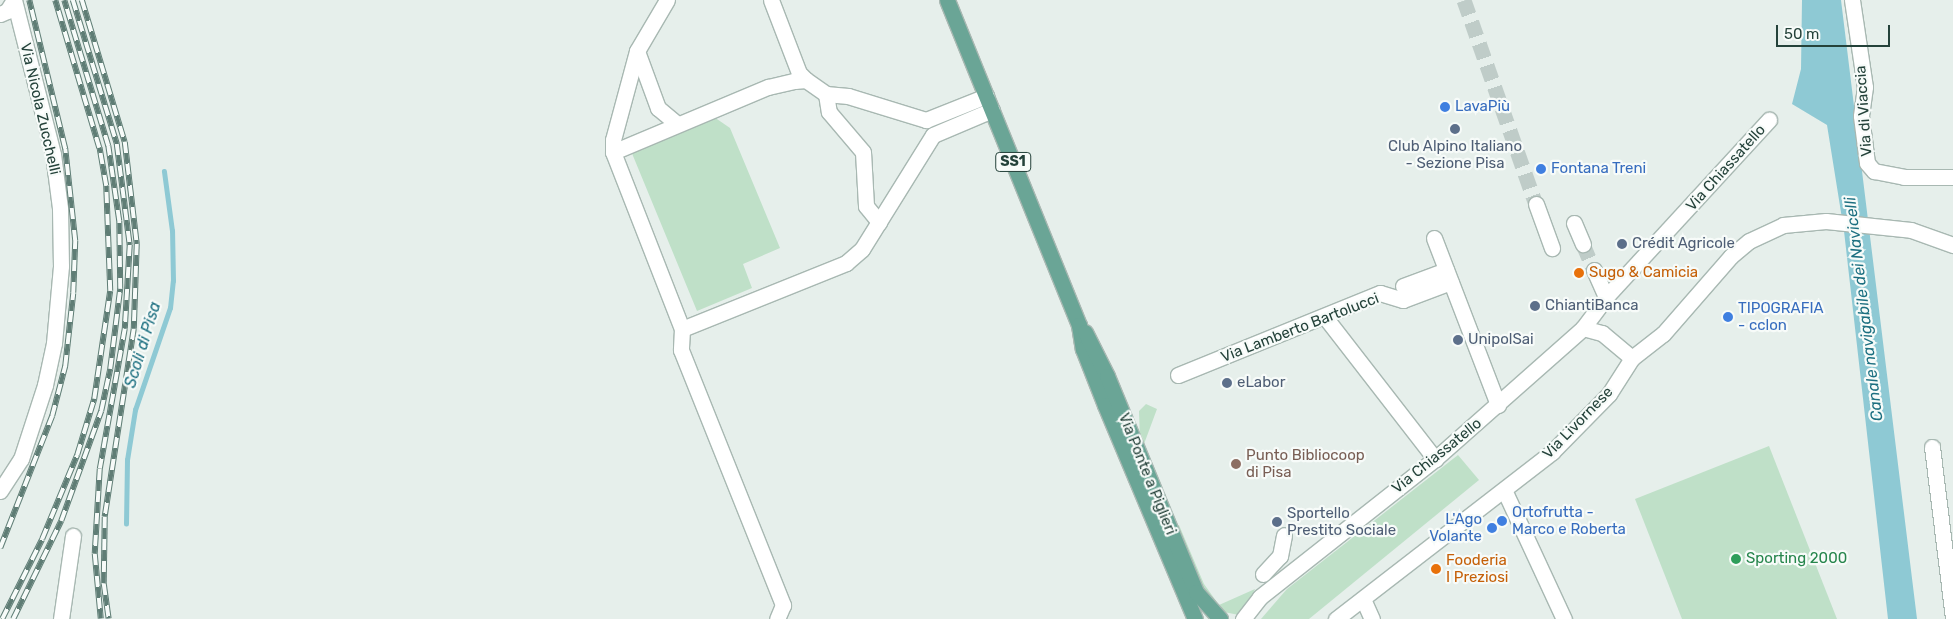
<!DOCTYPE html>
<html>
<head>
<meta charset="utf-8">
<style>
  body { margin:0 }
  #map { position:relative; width:1953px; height:619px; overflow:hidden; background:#e6efeb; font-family:Rubik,sans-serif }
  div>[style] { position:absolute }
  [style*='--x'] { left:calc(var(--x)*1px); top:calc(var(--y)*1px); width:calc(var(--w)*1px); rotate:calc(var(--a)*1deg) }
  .green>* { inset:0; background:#bfe0c8 }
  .water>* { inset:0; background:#8ec9d4 }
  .stream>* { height:4.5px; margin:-2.25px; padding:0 2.25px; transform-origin:2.25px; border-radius:2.25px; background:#8ec9d4 }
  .minor-tunnel>* { height:15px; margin-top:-7.5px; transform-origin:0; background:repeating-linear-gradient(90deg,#bfccc8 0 15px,transparent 0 23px) }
  .roads { filter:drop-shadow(1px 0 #a8b8b2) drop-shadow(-1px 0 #a8b8b2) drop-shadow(0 1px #a8b8b2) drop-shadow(0 -1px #a8b8b2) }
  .minor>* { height:15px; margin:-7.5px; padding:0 7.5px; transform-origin:7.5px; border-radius:7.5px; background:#fff }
  .major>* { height:15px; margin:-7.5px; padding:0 7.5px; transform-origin:7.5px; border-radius:7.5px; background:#6aa596 }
  .rail>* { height:5.5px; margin-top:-2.75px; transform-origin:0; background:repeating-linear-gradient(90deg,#f7fbf9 0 11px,#5f7d75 0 22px); box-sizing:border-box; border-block:1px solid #5f7d75 }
  .dots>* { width:14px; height:14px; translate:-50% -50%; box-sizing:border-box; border:2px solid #f7fbf9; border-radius:50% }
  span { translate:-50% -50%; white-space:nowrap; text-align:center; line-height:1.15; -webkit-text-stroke:4.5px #f7fbf9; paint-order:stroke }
  .shield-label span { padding:1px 4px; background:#f7fbf9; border:1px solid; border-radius:4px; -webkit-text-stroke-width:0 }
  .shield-label { font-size:14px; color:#24423a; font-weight:700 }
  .shop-label { font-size:15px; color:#366cbe }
  .left { translate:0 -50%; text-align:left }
  .right { translate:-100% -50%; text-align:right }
  .street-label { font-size:15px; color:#24423a }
  .service-label { font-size:15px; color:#4e5e75 }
  .food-label { font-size:15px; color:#c56008 }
  .education-label { font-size:15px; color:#785e54 }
  .leisure-label { font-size:15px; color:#27864d }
  .water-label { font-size:16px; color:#1c6f80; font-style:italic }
  .scale { position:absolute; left:1776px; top:25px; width:114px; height:22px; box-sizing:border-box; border:2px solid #24423a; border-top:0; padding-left:6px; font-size:15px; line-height:18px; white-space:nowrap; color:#24423a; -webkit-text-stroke:4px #f7fbf9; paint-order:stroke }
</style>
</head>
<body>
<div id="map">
  <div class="green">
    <div style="clip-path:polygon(714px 117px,730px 128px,780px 248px,743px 264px,752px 288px,697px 311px,631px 151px)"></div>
    <div style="clip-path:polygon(1146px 404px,1157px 409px,1144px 444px,1159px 483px,1140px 441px,1139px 411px)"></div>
    <div style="clip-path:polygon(1769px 446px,1837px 619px,1682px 619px,1635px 499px)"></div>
    <div style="clip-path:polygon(1458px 455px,1479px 480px,1309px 619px,1261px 619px,1287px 589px)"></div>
    <div style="clip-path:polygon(1179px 525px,1204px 584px,1219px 605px,1255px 589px,1248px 605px,1239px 615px,1219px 611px,1206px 597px,1176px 526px)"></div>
  </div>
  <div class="water">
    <div style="clip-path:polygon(1802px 0,1841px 0,1917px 619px,1888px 619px,1844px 231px,1827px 125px,1792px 104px,1801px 69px)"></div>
  </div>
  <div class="stream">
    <div style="--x:126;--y:524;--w:64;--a:-89.1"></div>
    <div style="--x:127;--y:460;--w:51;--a:-80.9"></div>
    <div style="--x:135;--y:410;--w:108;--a:-71.1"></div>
    <div style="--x:170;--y:308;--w:27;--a:-84"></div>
    <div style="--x:173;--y:281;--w:50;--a:-91.1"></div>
    <div style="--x:172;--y:231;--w:60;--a:-97.7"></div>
  </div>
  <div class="minor-tunnel">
    <div style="--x:1464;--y:0;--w:216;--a:70.6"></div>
    <div style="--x:1583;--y:244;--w:28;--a:67"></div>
  </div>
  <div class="roads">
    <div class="minor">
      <div style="--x:667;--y:0;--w:59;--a:120.5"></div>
      <div style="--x:637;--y:51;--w:92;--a:105.1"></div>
      <div style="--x:613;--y:140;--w:12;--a:90"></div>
      <div style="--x:613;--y:152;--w:190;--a:68.7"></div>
      <div style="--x:682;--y:329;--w:177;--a:-21.9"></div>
      <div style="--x:846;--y:263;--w:21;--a:-41"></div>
      <div style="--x:862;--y:249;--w:134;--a:-58.1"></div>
      <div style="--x:933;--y:135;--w:64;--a:-23"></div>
      <div style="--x:771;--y:0;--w:78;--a:69"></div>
      <div style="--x:799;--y:73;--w:10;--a:45"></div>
      <div style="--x:1852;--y:0;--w:88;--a:81.5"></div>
      <div style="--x:1865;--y:87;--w:29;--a:98"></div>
      <div style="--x:1861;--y:116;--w:47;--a:82.7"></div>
      <div style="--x:1867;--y:163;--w:11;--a:49"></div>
      <div style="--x:1874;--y:171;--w:31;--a:11"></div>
      <div style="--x:1904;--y:177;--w:49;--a:0"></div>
      <div style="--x:0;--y:14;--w:8;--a:-23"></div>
      <div style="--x:7;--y:11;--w:13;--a:-58"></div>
      <div style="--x:637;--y:51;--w:61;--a:69.8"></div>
      <div style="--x:658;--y:108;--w:25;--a:40"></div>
      <div style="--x:826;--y:94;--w:18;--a:81"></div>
      <div style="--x:829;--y:112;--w:52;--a:49.6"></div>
      <div style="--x:863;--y:152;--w:54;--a:86.8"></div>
      <div style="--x:866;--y:206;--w:21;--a:51"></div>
      <div style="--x:613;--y:152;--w:168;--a:-22.8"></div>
      <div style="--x:768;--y:87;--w:27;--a:-13"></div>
      <div style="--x:794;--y:81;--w:12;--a:-5"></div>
      <div style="--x:806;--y:80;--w:24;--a:35"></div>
      <div style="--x:826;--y:94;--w:22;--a:5"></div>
      <div style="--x:848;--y:96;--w:82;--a:17.1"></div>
      <div style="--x:926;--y:120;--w:65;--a:-21.8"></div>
      <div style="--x:1536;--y:204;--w:47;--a:70"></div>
      <div style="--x:1574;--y:223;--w:23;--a:67"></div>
      <div style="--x:1434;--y:238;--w:179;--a:69"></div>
      <div style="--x:1594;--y:270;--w:30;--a:66"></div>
      <div style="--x:1403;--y:286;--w:46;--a:-20.4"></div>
      <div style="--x:1325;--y:317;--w:180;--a:52.2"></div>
      <div style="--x:1583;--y:328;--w:20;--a:15"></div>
      <div style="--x:1602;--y:333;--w:39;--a:40"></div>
      <div style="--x:682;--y:329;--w:21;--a:93"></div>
      <div style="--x:681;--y:350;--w:275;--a:68.2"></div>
      <div style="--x:783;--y:605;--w:15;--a:113"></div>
      <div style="--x:1178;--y:375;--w:218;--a:-22.1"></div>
      <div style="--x:1380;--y:293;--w:24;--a:17"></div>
      <div style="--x:1403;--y:300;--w:51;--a:-20.6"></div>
      <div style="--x:1932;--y:447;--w:173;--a:83"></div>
      <div style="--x:0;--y:491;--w:38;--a:-57"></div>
      <div style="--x:21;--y:459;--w:78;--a:-72"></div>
      <div style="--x:45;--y:385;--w:43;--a:-77.9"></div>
      <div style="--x:54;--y:343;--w:77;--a:-84.8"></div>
      <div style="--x:61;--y:266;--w:58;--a:-91"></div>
      <div style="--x:60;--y:208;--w:54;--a:-97.4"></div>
      <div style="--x:53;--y:154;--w:159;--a:-104.2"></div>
      <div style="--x:1505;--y:492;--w:140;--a:65.1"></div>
      <div style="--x:1263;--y:574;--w:25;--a:-47"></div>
      <div style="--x:1280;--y:556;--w:21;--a:-79"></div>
      <div style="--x:1363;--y:599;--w:22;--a:66"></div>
      <div style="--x:61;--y:619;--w:84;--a:-81.8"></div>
      <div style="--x:1243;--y:619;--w:28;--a:-52"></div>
      <div style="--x:1260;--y:597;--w:223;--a:-38.3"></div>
      <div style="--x:1435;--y:459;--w:198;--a:-41.5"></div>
      <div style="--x:1583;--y:328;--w:39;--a:-53"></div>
      <div style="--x:1606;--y:297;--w:241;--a:-47.4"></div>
      <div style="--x:1336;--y:619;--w:273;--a:-37.7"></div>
      <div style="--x:1552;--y:452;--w:81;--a:-45.5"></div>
      <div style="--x:1609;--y:394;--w:43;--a:-57.4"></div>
      <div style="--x:1632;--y:358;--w:39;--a:-38"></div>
      <div style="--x:1663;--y:334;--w:103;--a:-48.9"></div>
      <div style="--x:1731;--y:256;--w:23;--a:-40"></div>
      <div style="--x:1749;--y:241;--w:38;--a:-25"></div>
      <div style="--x:1783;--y:225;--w:43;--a:-5.3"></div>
      <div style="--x:1826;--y:221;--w:85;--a:6"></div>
      <div style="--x:1911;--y:230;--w:45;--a:19.7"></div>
    </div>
    <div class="major">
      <div style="--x:947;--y:0;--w:351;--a:67.9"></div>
      <div style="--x:1079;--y:325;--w:24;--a:81"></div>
      <div style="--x:1083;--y:349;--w:60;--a:68.6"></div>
      <div style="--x:1105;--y:405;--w:232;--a:67.2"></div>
      <div style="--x:1085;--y:332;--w:49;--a:63.4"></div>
      <div style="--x:1107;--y:376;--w:234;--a:67.6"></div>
      <div style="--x:1196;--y:592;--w:36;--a:48"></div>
    </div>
  </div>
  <div class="rail">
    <div style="--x:73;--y:0;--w:151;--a:73"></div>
    <div style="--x:117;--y:144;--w:102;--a:82.7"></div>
    <div style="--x:130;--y:245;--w:84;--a:93.4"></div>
    <div style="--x:125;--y:329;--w:142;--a:100.1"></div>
    <div style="--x:100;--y:469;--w:85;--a:93.4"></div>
    <div style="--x:95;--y:554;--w:65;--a:84.7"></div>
    <div style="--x:82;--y:0;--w:148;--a:73.2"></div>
    <div style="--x:125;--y:142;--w:103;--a:83.3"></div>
    <div style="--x:137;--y:244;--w:85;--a:92"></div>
    <div style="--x:134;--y:329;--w:190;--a:98.8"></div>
    <div style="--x:105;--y:517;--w:67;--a:90.9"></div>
    <div style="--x:104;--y:584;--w:35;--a:82"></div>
    <div style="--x:0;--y:548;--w:142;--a:-68.5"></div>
    <div style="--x:52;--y:416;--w:52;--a:-75.4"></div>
    <div style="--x:65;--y:366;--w:73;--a:-83.7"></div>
    <div style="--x:73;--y:293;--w:52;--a:-87.8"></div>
    <div style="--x:75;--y:241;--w:93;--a:-96.2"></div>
    <div style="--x:65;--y:149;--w:153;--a:-103.6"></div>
    <div style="--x:2;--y:619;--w:89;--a:-63.4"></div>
    <div style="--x:42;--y:539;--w:91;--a:-67.4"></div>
    <div style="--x:77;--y:455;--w:59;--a:-73.1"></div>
    <div style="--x:94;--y:399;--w:109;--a:-81.6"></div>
    <div style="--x:110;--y:291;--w:105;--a:-92.2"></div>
    <div style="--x:106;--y:186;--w:39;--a:-100"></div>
    <div style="--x:99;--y:148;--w:154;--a:-106.6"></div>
    <div style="--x:13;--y:619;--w:109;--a:-63.9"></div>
    <div style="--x:61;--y:521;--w:117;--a:-70"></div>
    <div style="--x:101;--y:411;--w:43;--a:-77.9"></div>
    <div style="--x:110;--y:369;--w:81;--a:-82.9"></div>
    <div style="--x:120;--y:289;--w:68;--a:-90.8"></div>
    <div style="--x:119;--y:221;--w:76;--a:-98.3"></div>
    <div style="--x:108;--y:146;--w:152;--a:-106.8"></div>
  </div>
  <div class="dots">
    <div style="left:1445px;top:107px;background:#3f7fe0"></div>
    <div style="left:1455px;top:129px;background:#5c6f8a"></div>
    <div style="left:1541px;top:169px;background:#3f7fe0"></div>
    <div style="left:1622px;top:244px;background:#5c6f8a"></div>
    <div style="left:1579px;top:273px;background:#e8710a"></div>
    <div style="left:1535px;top:306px;background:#5c6f8a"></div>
    <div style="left:1728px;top:317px;background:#3f7fe0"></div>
    <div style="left:1458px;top:340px;background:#5c6f8a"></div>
    <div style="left:1227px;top:383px;background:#5c6f8a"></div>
    <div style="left:1236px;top:464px;background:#8d6e63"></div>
    <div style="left:1502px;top:521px;background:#3f7fe0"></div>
    <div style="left:1277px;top:522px;background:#5c6f8a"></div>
    <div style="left:1492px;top:528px;background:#3f7fe0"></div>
    <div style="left:1736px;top:559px;background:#2e9e5b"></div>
    <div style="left:1436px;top:569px;background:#e8710a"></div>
  </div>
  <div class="shield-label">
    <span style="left:1013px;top:162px">SS1</span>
  </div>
  <div class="shop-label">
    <span class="left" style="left:1455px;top:107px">LavaPiù</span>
    <span class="left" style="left:1551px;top:169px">Fontana Treni</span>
    <span class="left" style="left:1738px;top:317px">TIPOGRAFIA<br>- cclon</span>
    <span class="left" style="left:1512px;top:521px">Ortofrutta -<br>Marco e Roberta</span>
    <span class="right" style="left:1482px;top:528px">L'Ago<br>Volante</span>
  </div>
  <div class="street-label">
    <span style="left:40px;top:109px;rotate:77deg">Via Nicola Zucchelli</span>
    <span style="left:1864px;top:111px;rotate:-94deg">Via di Viaccia</span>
    <span style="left:1726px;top:168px;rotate:-48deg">Via Chiassatello</span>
    <span style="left:1300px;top:328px;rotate:-21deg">Via Lamberto Bartolucci</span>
    <span style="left:1578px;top:423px;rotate:-46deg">Via Livornese</span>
    <span style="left:1437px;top:456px;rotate:-39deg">Via Chiassatello</span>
    <span style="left:1147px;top:474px;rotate:68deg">Via Ponte a Piglieri</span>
  </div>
  <div class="service-label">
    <span style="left:1455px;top:155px">Club Alpino Italiano<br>- Sezione Pisa</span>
    <span class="left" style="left:1632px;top:244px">Crédit Agricole</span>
    <span class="left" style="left:1545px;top:306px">ChiantiBanca</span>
    <span class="left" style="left:1468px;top:340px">UnipolSai</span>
    <span class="left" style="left:1237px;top:383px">eLabor</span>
    <span class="left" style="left:1287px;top:522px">Sportello<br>Prestito Sociale</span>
  </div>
  <div class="food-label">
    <span class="left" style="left:1589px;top:273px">Sugo &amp; Camicia</span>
    <span class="left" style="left:1446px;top:569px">Fooderia<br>I Preziosi</span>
  </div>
  <div class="education-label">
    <span class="left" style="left:1246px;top:464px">Punto Bibliocoop<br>di Pisa</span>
  </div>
  <div class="leisure-label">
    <span class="left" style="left:1746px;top:559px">Sporting 2000</span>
  </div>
  <div class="water-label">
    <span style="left:1864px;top:309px;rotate:-97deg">Canale navigabile dei Navicelli</span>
    <span style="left:143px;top:345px;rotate:-73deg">Scoli di Pisa</span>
  </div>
  <div class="scale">50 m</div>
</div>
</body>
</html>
